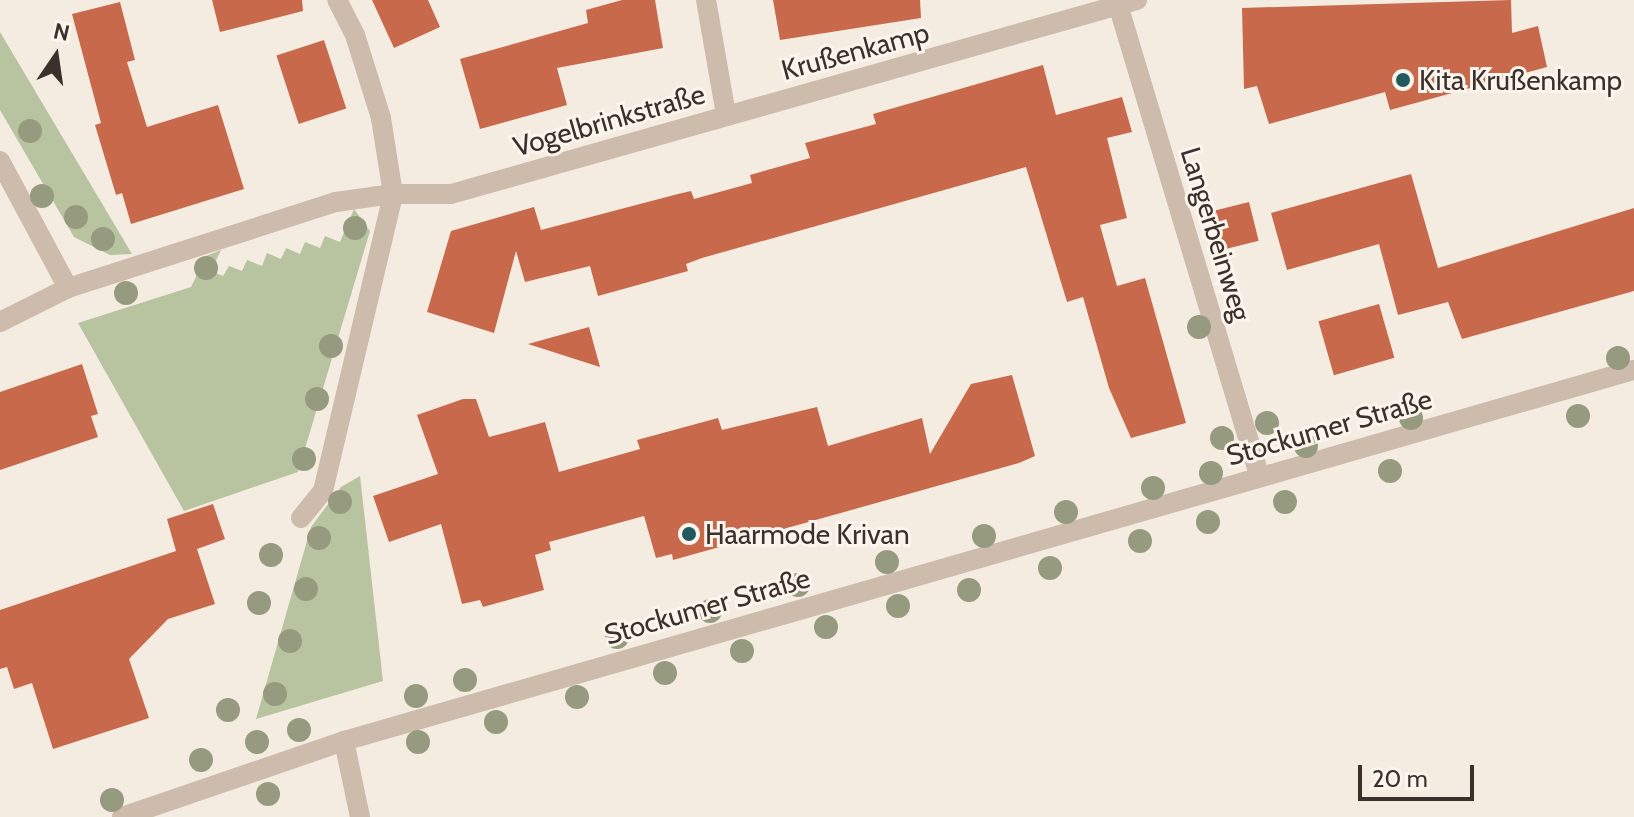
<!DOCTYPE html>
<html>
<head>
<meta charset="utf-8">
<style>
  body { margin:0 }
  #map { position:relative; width:1634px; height:817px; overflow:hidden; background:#f4ebe1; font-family:Cabin,sans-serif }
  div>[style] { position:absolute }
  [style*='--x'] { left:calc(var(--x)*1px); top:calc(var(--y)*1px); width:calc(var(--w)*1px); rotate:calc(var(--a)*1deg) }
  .green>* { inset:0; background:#b8c4a0 }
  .building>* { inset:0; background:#c8694b; transform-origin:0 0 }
  .minor>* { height:20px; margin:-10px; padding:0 10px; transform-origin:10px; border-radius:10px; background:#cdbbac }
  .trees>* { width:24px; height:24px; margin:-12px; border-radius:50%; background:#969b7f }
  .dots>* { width:22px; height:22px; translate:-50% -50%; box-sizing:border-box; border:4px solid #fbf5ee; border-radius:50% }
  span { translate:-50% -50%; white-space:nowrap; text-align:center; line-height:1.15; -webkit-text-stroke:6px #fbf5ee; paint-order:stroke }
  .street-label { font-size:28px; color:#3b302b }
  .poi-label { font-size:28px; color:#3b302b }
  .left { translate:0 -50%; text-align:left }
  .north { position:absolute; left:16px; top:16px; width:80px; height:80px; -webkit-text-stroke:6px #fbf5ee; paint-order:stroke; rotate:13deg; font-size:22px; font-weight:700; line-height:32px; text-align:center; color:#3b302b }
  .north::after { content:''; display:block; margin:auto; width:28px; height:36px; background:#3b302b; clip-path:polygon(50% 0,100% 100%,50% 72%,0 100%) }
  .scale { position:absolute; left:1358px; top:765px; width:116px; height:36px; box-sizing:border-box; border:4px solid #3b302b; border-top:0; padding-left:10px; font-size:24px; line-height:28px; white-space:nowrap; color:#3b302b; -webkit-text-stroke:6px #fbf5ee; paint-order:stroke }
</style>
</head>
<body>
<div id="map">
  <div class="green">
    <div style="clip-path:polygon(0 32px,132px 254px,110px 255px,74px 237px,0 110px)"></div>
    <div style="clip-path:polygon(354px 209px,370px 231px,298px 472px,184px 511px,78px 323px,191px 287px,206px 256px,221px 250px,211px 271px,223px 276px,229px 266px,242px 271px,247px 260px,262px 266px,267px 253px,281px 259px,286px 248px,300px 254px,305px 242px,320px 248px,325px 236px,340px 242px)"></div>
    <div style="clip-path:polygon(360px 476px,383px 681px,256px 719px,311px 527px,341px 487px)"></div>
  </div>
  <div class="building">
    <div style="clip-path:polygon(212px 0,302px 0,303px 11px,220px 32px)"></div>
    <div style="clip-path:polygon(372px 0,428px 0,440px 27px,394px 48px)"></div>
    <div style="clip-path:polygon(622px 0,655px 0,663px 48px,557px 68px,567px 105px,480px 129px,460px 59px,588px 23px,586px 10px)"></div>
    <div style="clip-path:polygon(773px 0,920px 0,921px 18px,780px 40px)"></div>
    <div style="clip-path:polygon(1511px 0,1512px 33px,1538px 26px,1547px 67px,1390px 110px,1385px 92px,1269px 124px,1257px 86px,1244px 89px,1242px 8px)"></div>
    <div style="clip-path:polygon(120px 2px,135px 60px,127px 62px,147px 127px,218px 105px,244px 189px,131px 224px,122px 193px,116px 195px,95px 125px,101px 123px,72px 14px)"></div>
    <div style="left:324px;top:40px;width:72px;height:50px;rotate:72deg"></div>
    <div style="clip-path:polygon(1043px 65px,1056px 115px,1122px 97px,1132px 132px,1107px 138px,1127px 218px,1100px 225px,1117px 286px,1145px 278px,1186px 423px,1131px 438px,1109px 388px,1083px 297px,1067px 302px,1026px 167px,702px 258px,686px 264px,688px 271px,598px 296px,590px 266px,525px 282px,516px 251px,494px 333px,427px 312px,451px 231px,534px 207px,541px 230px,678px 194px,691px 191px,694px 199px,752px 183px,750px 175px,810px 158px,805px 143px,876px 124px,873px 114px)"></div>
    <div style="clip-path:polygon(1411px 174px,1438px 268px,1634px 208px,1634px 291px,1462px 339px,1448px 302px,1398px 315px,1379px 244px,1287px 270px,1271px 213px)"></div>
    <div style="left:1249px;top:202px;width:40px;height:37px;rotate:76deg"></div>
    <div style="left:1379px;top:304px;width:56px;height:63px;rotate:74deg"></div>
    <div style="clip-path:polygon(589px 327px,600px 367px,528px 344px)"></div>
    <div style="clip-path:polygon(82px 364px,98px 414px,91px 416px,98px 437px,0 470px,0 392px)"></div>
    <div style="clip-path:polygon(1012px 375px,1035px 456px,1019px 463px,673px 560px,672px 554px,656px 558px,644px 516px,549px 542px,551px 550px,535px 555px,544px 590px,483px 607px,480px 600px,462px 604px,441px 524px,389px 542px,373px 496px,438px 474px,417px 415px,463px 399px,476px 399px,489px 437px,545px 422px,559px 472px,640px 449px,637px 440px,718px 418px,722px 430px,817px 407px,828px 446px,922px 418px,930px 454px,971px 384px)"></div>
    <div style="clip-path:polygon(213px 504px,225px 539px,197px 549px,215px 604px,168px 619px,129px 659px,149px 718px,53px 749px,32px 683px,14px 689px,7px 667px,0 669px,0 610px,176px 551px,167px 519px)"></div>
  </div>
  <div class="minor">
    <div style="--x:706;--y:0;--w:117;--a:80.1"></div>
    <div style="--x:1119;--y:8;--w:488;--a:73.3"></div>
    <div style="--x:0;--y:161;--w:144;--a:61.8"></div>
    <div style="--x:68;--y:288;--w:76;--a:153.4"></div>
    <div style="--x:68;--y:288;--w:281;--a:-17.8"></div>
    <div style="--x:336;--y:202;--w:58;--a:-8"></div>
    <div style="--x:393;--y:194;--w:58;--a:0"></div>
    <div style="--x:451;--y:194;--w:713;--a:-15.79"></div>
    <div style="--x:301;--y:518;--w:35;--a:-51"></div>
    <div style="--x:323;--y:491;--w:305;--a:-76.7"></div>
    <div style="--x:393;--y:194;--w:77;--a:-99"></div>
    <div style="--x:381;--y:118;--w:87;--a:-107.4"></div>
    <div style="--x:355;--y:35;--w:39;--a:-117"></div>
    <div style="--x:344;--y:741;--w:78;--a:78.1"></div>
    <div style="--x:122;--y:817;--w:235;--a:-18.9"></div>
    <div style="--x:344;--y:741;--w:1342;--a:-16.05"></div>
  </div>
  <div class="trees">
    <div style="left:30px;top:131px"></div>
    <div style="left:42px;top:196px"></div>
    <div style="left:76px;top:217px"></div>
    <div style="left:355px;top:228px"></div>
    <div style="left:103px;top:239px"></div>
    <div style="left:206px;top:268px"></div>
    <div style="left:126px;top:293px"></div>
    <div style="left:1199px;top:327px"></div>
    <div style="left:331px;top:346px"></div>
    <div style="left:1618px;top:358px"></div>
    <div style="left:317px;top:399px"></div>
    <div style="left:1578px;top:416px"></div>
    <div style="left:1411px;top:418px"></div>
    <div style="left:1267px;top:423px"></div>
    <div style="left:1222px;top:438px"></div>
    <div style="left:1306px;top:446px"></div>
    <div style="left:304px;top:459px"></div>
    <div style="left:1390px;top:471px"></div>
    <div style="left:1211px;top:473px"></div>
    <div style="left:1153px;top:488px"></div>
    <div style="left:340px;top:502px"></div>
    <div style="left:1285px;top:502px"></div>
    <div style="left:1066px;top:512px"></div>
    <div style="left:1208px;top:522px"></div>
    <div style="left:984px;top:536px"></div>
    <div style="left:319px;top:538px"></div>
    <div style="left:1140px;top:541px"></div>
    <div style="left:271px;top:555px"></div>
    <div style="left:887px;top:562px"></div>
    <div style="left:1050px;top:568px"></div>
    <div style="left:798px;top:585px"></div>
    <div style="left:306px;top:589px"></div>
    <div style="left:969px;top:590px"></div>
    <div style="left:259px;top:603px"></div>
    <div style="left:898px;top:606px"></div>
    <div style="left:710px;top:611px"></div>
    <div style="left:826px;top:627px"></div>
    <div style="left:617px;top:637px"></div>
    <div style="left:290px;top:641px"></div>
    <div style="left:742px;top:651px"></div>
    <div style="left:665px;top:673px"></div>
    <div style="left:465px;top:680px"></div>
    <div style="left:275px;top:694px"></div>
    <div style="left:416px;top:696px"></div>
    <div style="left:577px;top:697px"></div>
    <div style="left:228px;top:710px"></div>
    <div style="left:496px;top:722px"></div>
    <div style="left:299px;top:730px"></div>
    <div style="left:257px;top:742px"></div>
    <div style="left:418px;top:742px"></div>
    <div style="left:201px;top:760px"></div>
    <div style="left:268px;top:794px"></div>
    <div style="left:112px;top:800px"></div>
  </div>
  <div class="dots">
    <div style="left:1403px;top:80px;background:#1f5a5e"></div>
    <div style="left:689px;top:534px;background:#1f5a5e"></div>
  </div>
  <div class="street-label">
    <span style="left:855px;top:51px;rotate:-15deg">Krußenkamp</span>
    <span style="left:609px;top:120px;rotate:-16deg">Vogelbrinkstraße</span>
    <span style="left:1216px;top:234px;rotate:73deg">Langerbeinweg</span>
    <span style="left:1329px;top:427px;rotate:-16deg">Stockumer Straße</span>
    <span style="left:707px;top:606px;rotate:-16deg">Stockumer Straße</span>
  </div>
  <div class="poi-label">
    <span class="left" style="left:1419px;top:80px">Kita Krußenkamp</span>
    <span class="left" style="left:705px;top:534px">Haarmode Krivan</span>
  </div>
  <div class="north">N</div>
  <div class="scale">20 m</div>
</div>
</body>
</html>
